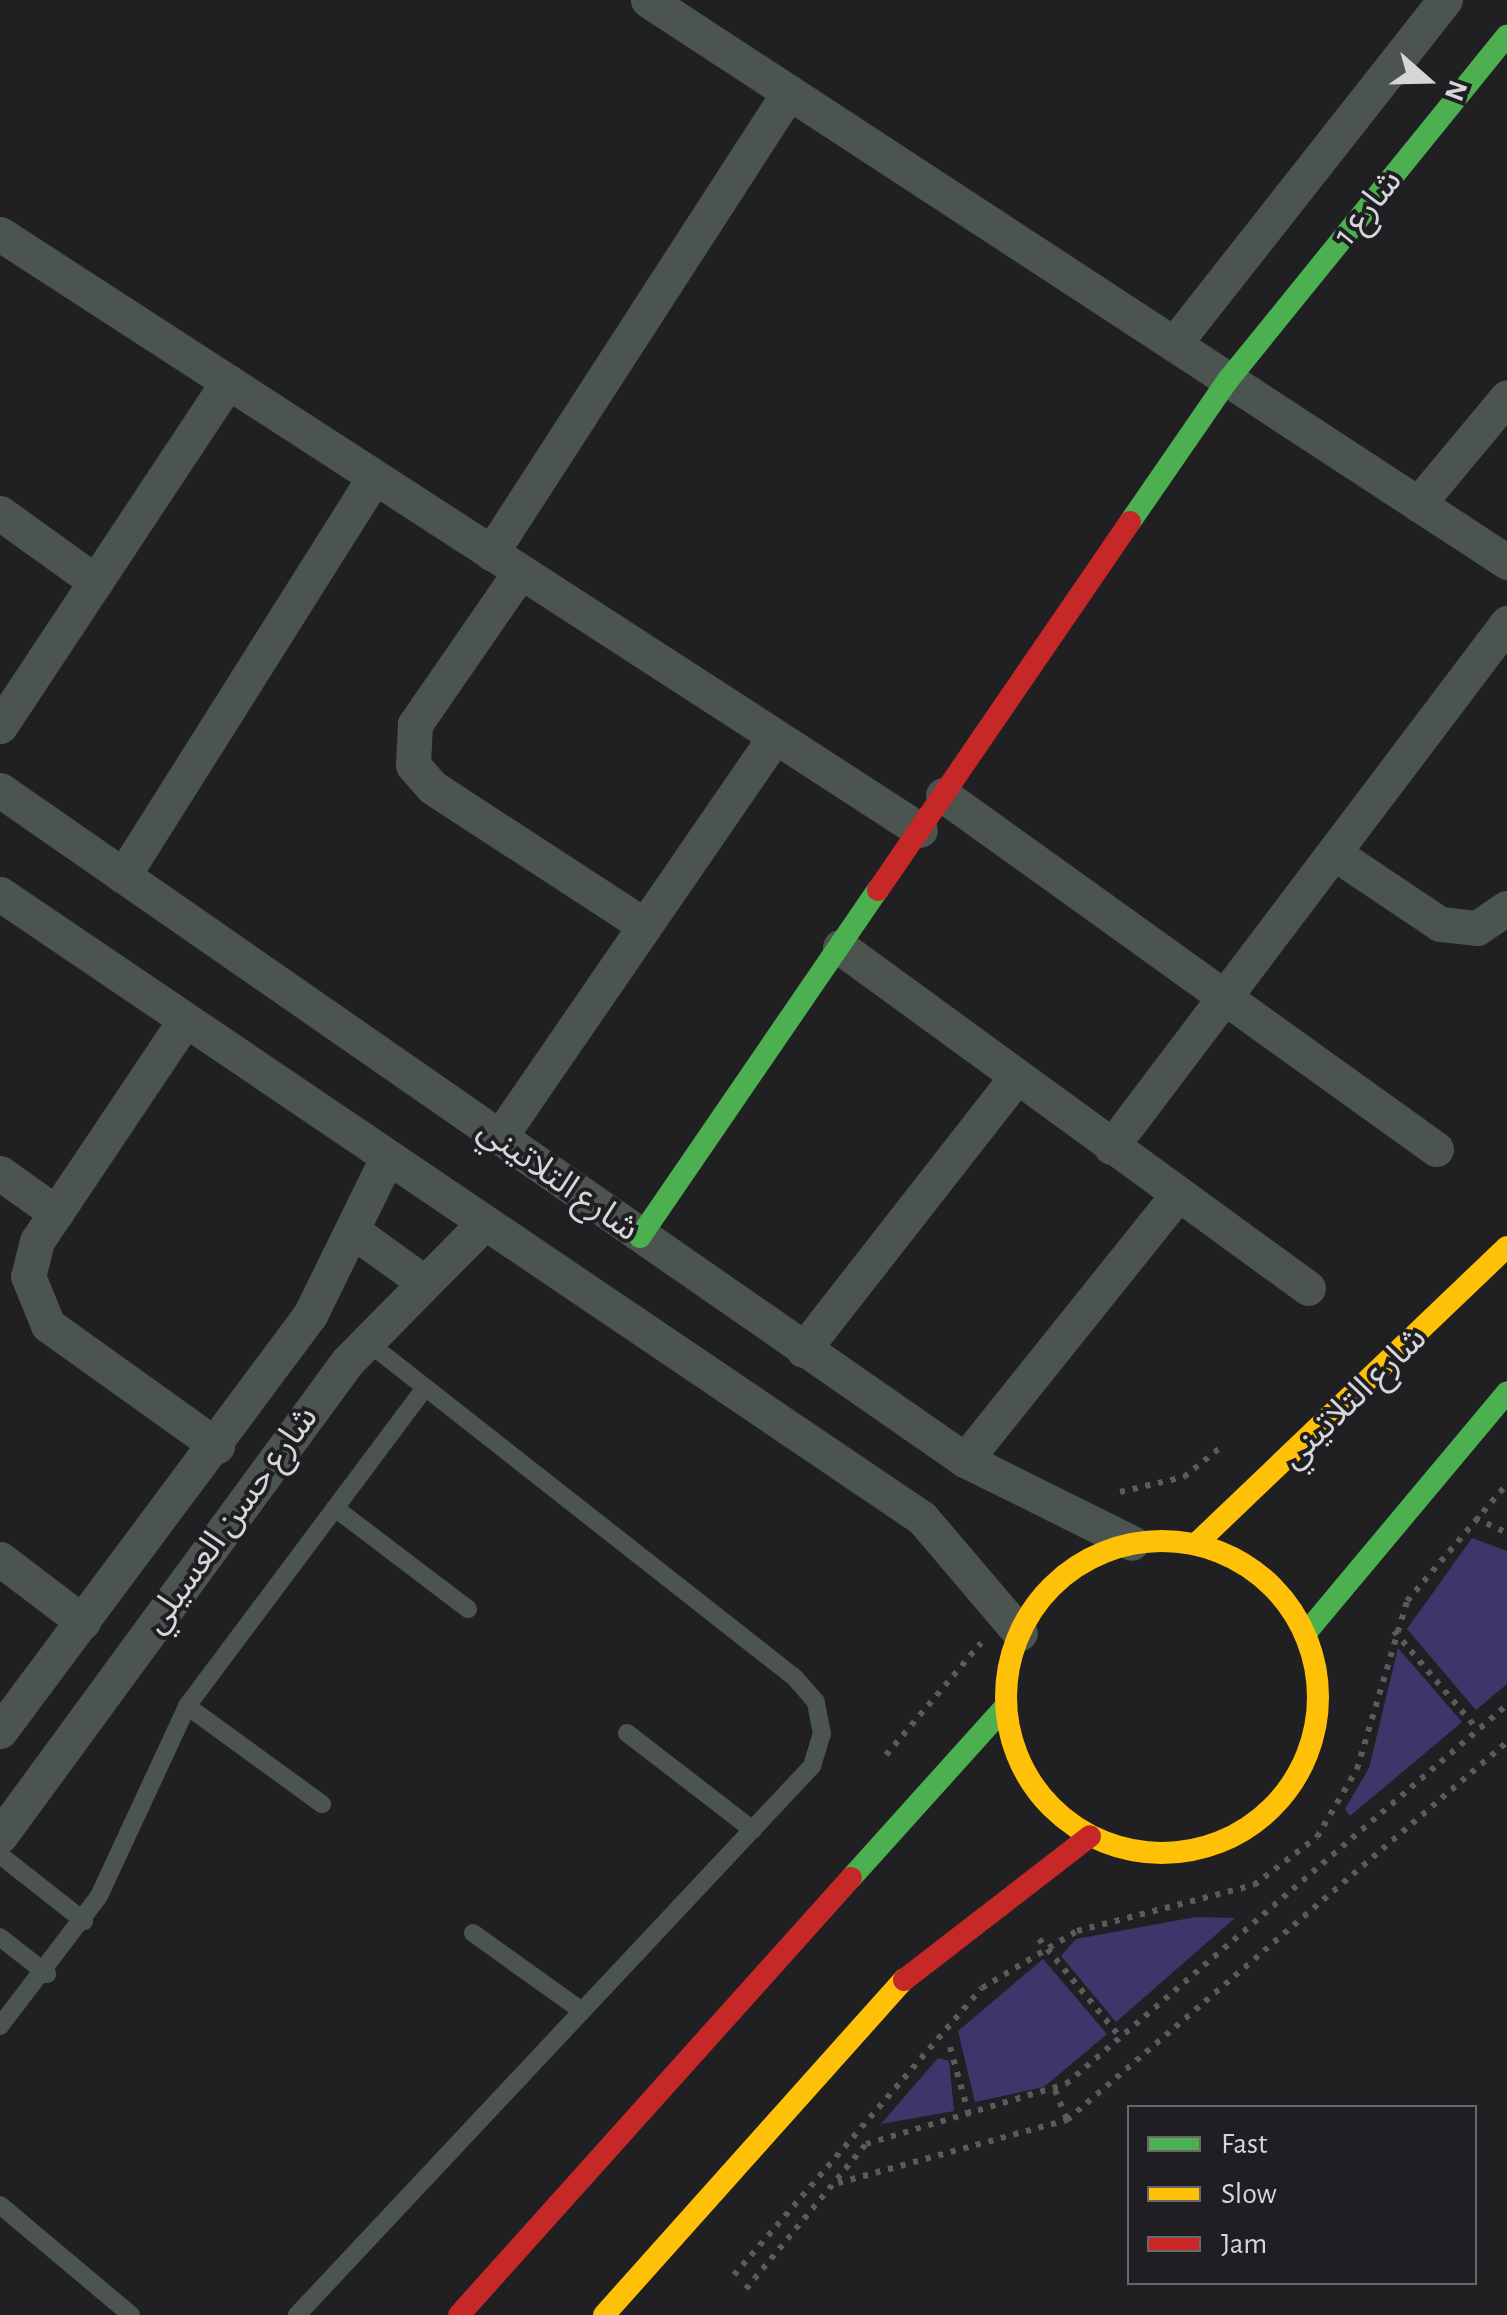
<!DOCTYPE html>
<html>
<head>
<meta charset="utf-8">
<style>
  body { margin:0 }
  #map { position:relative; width:1507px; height:2315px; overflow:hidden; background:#202022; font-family:"Alegreya Sans","Noto Sans Arabic",sans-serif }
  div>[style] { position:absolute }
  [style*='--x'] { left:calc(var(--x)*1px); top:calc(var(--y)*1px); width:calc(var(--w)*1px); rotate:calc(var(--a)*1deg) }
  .green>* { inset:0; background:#3d366a }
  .path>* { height:6px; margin-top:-3px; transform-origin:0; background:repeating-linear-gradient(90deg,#585c5a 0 5px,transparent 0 13px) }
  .lane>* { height:18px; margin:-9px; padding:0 9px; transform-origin:9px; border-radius:9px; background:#4b544f }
  .street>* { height:35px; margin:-17.5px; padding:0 17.5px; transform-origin:17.5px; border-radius:17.5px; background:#4b544f }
  .fast>* { height:22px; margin:-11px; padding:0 11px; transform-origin:11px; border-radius:11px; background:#4caf50 }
  .slow>* { height:22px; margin:-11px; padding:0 11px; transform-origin:11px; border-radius:11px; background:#ffc107 }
  .slow>.ring { margin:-11px; padding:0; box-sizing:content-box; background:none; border:22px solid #ffc107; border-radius:50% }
  .jam>* { height:22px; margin:-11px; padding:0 11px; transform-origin:11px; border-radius:11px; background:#c62828 }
  span { translate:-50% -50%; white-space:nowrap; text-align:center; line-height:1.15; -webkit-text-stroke:8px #1f1f23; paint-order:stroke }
  .street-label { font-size:35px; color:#d6d6d8 }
  .legend { position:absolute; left:1127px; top:2105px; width:350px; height:180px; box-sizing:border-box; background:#1f1f23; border:2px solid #68686b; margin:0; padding:12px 18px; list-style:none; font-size:30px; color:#d6d6d8 }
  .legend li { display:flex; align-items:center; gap:20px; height:50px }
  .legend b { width:50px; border:2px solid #68686b }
  .north { position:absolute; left:1377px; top:30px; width:100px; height:100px; -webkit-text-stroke:8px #1f1f23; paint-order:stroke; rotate:110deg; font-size:28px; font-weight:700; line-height:40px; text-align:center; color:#d6d6d8 }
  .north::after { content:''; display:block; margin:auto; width:35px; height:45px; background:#d6d6d8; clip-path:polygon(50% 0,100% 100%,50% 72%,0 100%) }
</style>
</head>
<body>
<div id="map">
  <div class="green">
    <div style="clip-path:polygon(1472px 1538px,1507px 1551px,1507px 1684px,1476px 1710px,1407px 1629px)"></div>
    <div style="clip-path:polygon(1398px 1648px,1462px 1722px,1350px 1816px,1345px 1809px,1369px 1768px)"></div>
    <div style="clip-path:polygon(1196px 1917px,1235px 1918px,1116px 2022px,1061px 1956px,1076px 1939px)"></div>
    <div style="clip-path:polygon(1043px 1959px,1107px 2034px,1044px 2087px,975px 2102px,958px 2031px)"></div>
    <div style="clip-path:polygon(938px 2058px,949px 2061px,954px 2111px,881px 2124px)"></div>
  </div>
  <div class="path">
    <div style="--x:1120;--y:1492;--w:66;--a:-13.2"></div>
    <div style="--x:1184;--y:1477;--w:48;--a:-39"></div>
    <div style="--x:1475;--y:1518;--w:35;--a:25"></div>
    <div style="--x:1394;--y:1631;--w:130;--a:49.7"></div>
    <div style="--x:886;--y:1755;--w:147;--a:-49.7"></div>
    <div style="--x:1039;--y:1939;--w:129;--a:50.4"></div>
    <div style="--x:950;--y:2047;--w:71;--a:74.4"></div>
    <div style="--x:1055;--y:2090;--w:32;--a:68"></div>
    <div style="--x:838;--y:2183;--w:238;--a:-15.4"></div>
    <div style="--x:1067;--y:2120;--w:580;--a:-40.67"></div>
    <div style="--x:734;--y:2275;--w:379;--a:-49.2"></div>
    <div style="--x:982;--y:1988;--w:111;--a:-31"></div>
    <div style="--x:1077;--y:1931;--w:183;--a:-14.6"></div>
    <div style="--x:1254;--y:1885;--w:79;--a:-37.3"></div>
    <div style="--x:1317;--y:1837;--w:79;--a:-59.5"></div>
    <div style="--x:1357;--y:1769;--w:175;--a:-73.4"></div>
    <div style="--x:1407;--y:1601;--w:154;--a:-49.5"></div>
    <div style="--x:746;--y:2289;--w:188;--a:-50.4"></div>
    <div style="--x:866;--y:2144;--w:209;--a:-16.7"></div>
    <div style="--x:1066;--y:2084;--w:581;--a:-40.68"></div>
  </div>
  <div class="lane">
    <div style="--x:335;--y:1508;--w:167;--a:37.2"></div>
    <div style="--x:187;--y:1706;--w:167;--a:36"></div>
    <div style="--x:627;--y:1733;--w:159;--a:37.6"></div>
    <div style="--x:0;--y:1855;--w:107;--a:38.2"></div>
    <div style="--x:473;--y:1933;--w:134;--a:35.6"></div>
    <div style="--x:0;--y:1937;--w:60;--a:38.2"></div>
    <div style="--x:0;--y:2026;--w:163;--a:-52.7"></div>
    <div style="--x:99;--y:1896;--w:209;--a:-65.1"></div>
    <div style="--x:187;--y:1706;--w:397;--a:-53.2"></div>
    <div style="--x:0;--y:2205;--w:171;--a:40"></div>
    <div style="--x:297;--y:2315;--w:753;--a:-46.83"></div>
    <div style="--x:812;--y:1766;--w:34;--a:-73"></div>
    <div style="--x:822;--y:1734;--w:33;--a:-101"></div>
    <div style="--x:816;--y:1702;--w:33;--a:-131"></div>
    <div style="--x:794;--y:1677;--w:546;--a:-141.85"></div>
  </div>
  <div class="street">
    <div style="--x:648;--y:0;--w:1027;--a:33.19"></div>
    <div style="--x:0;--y:234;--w:1096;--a:32.94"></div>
    <div style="--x:1174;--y:344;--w:438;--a:-51.8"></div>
    <div style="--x:1418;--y:504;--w:139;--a:-50.2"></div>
    <div style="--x:0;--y:513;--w:118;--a:35.7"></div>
    <div style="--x:491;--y:553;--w:549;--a:-57.12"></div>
    <div style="--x:520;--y:572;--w:185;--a:124.6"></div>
    <div style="--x:415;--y:724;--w:41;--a:92.8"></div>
    <div style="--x:413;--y:765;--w:29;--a:49"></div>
    <div style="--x:432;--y:787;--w:254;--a:33.1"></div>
    <div style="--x:0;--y:726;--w:413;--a:-56.5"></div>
    <div style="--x:0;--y:790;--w:1175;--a:34.77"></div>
    <div style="--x:965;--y:1460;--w:186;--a:26.4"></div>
    <div style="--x:943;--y:795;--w:607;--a:35.68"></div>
    <div style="--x:1334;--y:853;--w:128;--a:33.8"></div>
    <div style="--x:1440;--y:924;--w:37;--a:6"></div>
    <div style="--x:1477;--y:928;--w:36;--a:-34"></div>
    <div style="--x:123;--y:876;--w:471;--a:-57.8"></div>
    <div style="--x:0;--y:894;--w:1113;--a:34.09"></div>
    <div style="--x:922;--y:1518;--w:151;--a:49.6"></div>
    <div style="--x:840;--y:947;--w:579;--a:36.08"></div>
    <div style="--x:185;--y:1020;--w:266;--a:123.8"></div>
    <div style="--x:37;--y:1241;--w:36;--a:104"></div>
    <div style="--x:28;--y:1276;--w:53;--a:67.8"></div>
    <div style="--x:48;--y:1325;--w:208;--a:35.6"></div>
    <div style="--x:499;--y:1138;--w:487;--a:-55.5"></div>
    <div style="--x:1111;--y:1147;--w:657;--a:-52.92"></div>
    <div style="--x:0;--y:1173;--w:69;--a:35.5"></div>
    <div style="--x:357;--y:1234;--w:79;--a:35.7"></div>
    <div style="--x:803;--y:1350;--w:346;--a:-52"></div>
    <div style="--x:965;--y:1460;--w:341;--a:-51.3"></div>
    <div style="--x:0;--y:1559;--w:104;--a:37.2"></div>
    <div style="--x:0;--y:1731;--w:519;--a:-53.31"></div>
    <div style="--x:310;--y:1315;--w:175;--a:-63.9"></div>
    <div style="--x:0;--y:1836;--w:587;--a:-53.79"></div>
    <div style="--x:347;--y:1362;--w:194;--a:-45.4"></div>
  </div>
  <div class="fast">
    <div style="--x:1130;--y:522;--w:173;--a:-55.4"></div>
    <div style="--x:1228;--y:380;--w:443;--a:-51"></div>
    <div style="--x:640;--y:1237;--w:421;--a:-55.6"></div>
    <div style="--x:1305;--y:1634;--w:315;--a:-50.1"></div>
    <div style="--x:851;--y:1878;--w:232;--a:-48"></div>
  </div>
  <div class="slow">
    <div class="ring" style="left:1006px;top:1541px;width:290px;height:290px"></div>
    <div style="--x:1196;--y:1544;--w:430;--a:-43.7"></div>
    <div style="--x:604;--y:2315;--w:450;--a:-48.2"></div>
  </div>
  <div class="jam">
    <div style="--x:878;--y:890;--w:446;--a:-55.6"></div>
    <div style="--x:904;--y:1980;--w:235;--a:-37.7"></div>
    <div style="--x:459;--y:2315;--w:587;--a:-48.11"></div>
  </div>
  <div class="street-label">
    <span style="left:1368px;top:208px;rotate:-51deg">شارع 1</span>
    <span style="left:558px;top:1180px;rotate:35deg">شارع التلاتيني</span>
    <span style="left:1354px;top:1398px;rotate:-44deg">شارع التلاتيني</span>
    <span style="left:231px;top:1520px;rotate:-54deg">شارع حسن العسيلي</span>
  </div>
  <ul class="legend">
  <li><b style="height:12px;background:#4caf50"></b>Fast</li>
  <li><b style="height:12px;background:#ffc107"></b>Slow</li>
  <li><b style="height:12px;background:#c62828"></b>Jam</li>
  </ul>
  <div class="north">N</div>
</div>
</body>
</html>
